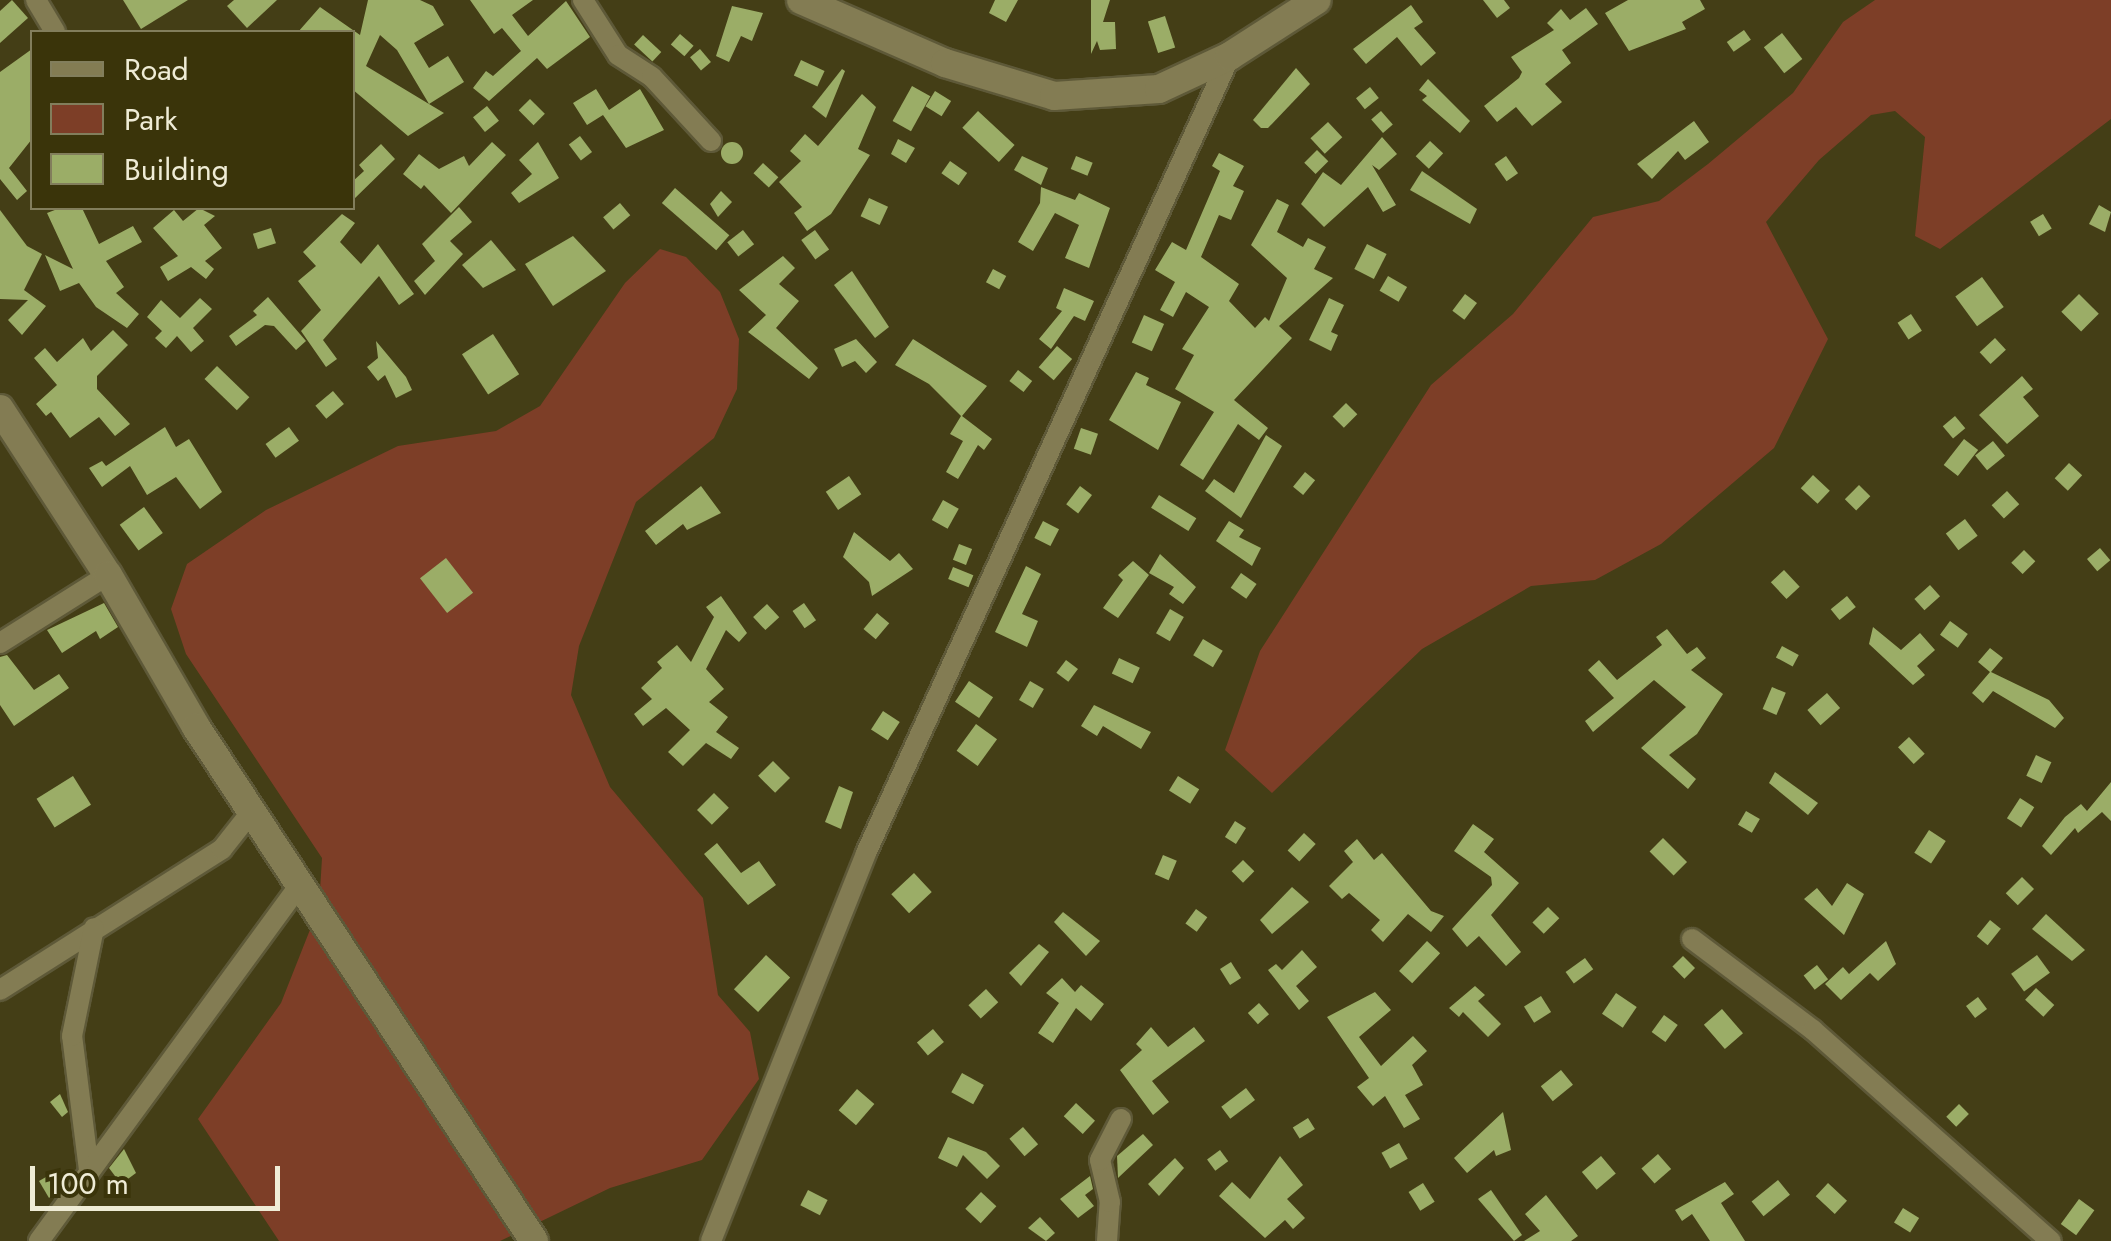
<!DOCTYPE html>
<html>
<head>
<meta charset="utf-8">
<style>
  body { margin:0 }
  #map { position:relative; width:2111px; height:1241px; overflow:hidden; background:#443e16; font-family:Jost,sans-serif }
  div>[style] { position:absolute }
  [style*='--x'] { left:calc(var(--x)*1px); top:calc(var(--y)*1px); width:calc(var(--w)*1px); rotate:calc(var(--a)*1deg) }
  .green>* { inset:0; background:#7d3e27 }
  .building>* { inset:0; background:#9bad67; transform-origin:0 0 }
  .round { border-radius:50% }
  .roads { filter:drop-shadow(2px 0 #5e5938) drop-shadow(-2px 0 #5e5938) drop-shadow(0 2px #5e5938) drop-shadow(0 -2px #5e5938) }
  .street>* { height:20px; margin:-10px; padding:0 10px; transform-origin:10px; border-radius:10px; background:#837c53 }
  .secondary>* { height:28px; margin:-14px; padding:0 14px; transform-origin:14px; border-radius:14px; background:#837c53 }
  span { translate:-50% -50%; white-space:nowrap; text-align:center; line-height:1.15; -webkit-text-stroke:10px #3a340a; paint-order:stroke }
  .legend { position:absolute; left:30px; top:30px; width:325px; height:180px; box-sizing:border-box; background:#3a340a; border:2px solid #827e5c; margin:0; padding:12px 18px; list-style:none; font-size:30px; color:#efecd6 }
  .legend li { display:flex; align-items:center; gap:20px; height:50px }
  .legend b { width:50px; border:2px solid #827e5c }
  .scale { position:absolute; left:30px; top:1166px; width:250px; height:45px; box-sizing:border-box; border:5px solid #efecd6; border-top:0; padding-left:12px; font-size:30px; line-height:35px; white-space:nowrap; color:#efecd6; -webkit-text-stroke:8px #3a340a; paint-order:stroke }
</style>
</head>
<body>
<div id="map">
  <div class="green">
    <div style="clip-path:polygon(1875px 0,2111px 0,2111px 119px,1940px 249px,1915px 236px,1925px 137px,1895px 111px,1871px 115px,1819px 160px,1766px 222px,1828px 339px,1774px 448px,1661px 544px,1595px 580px,1531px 586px,1422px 649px,1272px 793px,1225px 750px,1260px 651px,1431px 385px,1513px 314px,1593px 217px,1659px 201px,1708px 164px,1793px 93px,1843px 22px)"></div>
    <div style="clip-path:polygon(660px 249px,686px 257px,720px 292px,739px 339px,737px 389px,714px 438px,636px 502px,579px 646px,571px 695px,610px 787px,703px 898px,718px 995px,750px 1032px,759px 1079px,702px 1160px,610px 1188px,500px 1241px,279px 1241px,198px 1119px,281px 1003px,319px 907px,322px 858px,186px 654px,171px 609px,187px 564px,266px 510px,398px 446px,496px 431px,540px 406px,625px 283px)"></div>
  </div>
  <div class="building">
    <div style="clip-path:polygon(12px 0,28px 18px,0 43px,0 11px)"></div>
    <div style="clip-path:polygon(123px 0,188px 0,141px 29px)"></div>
    <div style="clip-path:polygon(234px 0,277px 0,247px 28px,227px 6px)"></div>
    <div style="clip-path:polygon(evenodd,368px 0,420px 0,433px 6px,444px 25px,414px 43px,429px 68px,448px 56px,464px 82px,429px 104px,444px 113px,408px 136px,352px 89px,352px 32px,298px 32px,320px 7px,360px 35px,368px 0,380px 35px,397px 50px,429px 104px,366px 66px,380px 35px)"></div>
    <div style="clip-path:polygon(470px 0,533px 0,512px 15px,528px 36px,566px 1px,590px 37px,547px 69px,537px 58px,489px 101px,473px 88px,486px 71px,493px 76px,521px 51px,502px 28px,494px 34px)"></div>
    <div style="clip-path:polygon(995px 0,1018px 0,1006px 22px,989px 13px)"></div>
    <div style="clip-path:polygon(1091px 0,1110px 0,1103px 22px,1115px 22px,1116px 49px,1100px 50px,1097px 41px,1091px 54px)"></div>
    <div style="clip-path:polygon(1483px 0,1504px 0,1510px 8px,1497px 18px)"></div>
    <div style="clip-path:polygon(1628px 0,1700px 0,1705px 9px,1682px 22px,1686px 29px,1629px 51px,1605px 13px)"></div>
    <div style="clip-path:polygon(1411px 5px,1423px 22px,1414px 28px,1436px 53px,1421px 66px,1397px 37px,1366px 64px,1353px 49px)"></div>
    <div style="clip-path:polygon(732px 6px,763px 13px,752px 41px,741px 36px,729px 62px,716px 56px)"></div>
    <div style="clip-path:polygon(1586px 8px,1598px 24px,1562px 50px,1571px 63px,1545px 84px,1562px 102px,1532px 126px,1516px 107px,1497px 122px,1484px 106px,1519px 78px,1522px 72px,1511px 57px,1554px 30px,1547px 23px,1561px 9px,1570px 20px)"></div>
    <div style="left:1165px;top:16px;width:33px;height:18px;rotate:72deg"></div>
    <div style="left:1744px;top:30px;width:12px;height:21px;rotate:55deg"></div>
    <div style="left:1782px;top:33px;width:33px;height:23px;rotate:52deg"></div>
    <div style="left:680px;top:34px;width:18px;height:14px;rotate:41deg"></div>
    <div style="left:643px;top:35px;width:25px;height:13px;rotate:43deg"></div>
    <div style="clip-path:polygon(32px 49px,32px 139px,9px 168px,27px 191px,17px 200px,0 179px,0 72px)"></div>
    <div style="left:700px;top:49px;width:17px;height:13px;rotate:50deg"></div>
    <div style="left:801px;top:60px;width:26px;height:17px;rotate:25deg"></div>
    <div style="clip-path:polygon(1296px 68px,1310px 84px,1268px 128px,1261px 128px,1253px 120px)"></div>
    <div style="clip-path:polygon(842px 69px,845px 71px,826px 118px,812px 107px)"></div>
    <div style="clip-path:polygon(1428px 79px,1470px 121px,1460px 133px,1422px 100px,1427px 96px,1419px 90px)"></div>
    <div style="left:912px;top:86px;width:21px;height:40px;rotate:29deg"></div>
    <div style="left:1370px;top:87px;width:14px;height:18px;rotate:51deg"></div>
    <div style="clip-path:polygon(596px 89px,609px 110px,640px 89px,664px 130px,626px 148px,603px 115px,587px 125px,573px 103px)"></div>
    <div style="left:935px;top:91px;width:19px;height:18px;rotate:32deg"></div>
    <div style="clip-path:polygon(862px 94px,876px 107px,858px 149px,870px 155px,831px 214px,807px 231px,794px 213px,802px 207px,779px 182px,801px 161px,790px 151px,805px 134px,818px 146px)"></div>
    <div style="left:530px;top:99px;width:21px;height:16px;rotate:45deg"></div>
    <div style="left:487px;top:106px;width:19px;height:18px;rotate:51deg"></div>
    <div style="left:978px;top:111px;width:50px;height:23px;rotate:43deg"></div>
    <div style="left:1381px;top:111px;width:18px;height:13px;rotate:49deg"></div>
    <div style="clip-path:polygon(1694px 121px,1709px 142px,1685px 160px,1678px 151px,1652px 179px,1637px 164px)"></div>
    <div style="left:1328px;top:122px;width:21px;height:24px;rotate:47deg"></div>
    <div style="left:580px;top:136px;width:20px;height:14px;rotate:53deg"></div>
    <div style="clip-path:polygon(1382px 137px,1397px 154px,1379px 170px,1372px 165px,1396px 205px,1383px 212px,1368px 187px,1324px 227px,1301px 204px,1323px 172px,1341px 185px)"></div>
    <div style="clip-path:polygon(898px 139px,915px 148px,906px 163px,891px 154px)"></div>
    <div style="left:1430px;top:141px;width:18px;height:21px;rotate:43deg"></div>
    <div class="round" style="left:721px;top:142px;width:22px;height:22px"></div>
    <div style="clip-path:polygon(492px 142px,506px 155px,451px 213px,424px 185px,421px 189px,403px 174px,419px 154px,439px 169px,464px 156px,469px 166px)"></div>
    <div style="clip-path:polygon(538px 142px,559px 178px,519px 203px,511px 193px,532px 174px,519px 160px)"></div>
    <div style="clip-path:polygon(381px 144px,395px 159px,352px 201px,352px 182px,364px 171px,359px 165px)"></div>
    <div style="left:1317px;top:150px;width:16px;height:18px;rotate:45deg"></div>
    <div style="clip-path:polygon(1219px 153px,1244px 166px,1233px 186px,1244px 191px,1231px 220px,1219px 215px,1201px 257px,1239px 284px,1229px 301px,1255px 328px,1265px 317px,1269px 321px,1287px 278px,1251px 245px,1277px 199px,1289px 205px,1277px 232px,1303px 247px,1308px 238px,1326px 247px,1314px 269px,1333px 278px,1279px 326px,1292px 338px,1234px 400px,1268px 428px,1259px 440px,1238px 424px,1203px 480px,1180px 465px,1214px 412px,1175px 389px,1194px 355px,1182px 349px,1209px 307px,1186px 292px,1173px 317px,1160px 310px,1175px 282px,1155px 270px,1172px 242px,1186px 250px,1220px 171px,1212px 166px)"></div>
    <div style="clip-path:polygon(1022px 156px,1048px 168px,1041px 185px,1014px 170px)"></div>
    <div style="left:1076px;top:156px;width:18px;height:14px;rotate:22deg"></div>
    <div style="left:1506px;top:156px;width:21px;height:14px;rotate:55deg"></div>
    <div style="left:950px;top:161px;width:21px;height:15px;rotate:35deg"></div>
    <div style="left:763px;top:163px;width:21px;height:14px;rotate:43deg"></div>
    <div style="clip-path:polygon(1422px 171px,1477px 209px,1470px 224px,1410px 190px)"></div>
    <div style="clip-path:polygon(1041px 187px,1075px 200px,1079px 193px,1110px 208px,1089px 268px,1065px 258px,1079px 225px,1055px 213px,1033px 251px,1018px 242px,1040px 203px)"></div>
    <div style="left:675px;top:188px;width:72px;height:20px;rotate:41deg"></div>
    <div style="clip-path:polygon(721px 191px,732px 202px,718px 217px,710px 204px)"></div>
    <div style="left:869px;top:198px;width:21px;height:20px;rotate:25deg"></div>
    <div style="left:620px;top:203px;width:16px;height:22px;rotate:50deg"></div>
    <div style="clip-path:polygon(2099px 205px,2111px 212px,2105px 232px,2089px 224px)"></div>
    <div style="clip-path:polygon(459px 207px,472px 222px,450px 241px,463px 254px,425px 295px,414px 281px,435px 261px,422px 244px)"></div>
    <div style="clip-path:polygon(60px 208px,82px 208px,99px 244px,133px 226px,142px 242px,106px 261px,124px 287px,116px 293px,139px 314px,127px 328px,96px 307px,79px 283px,60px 291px,45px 255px,73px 269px,47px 213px)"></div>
    <div style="clip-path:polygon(199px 208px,215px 216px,204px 225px,222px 248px,205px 261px,214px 269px,206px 279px,191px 267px,168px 281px,160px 267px,178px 256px,153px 228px,174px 210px,183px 221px)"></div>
    <div style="clip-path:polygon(0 210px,27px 246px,42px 254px,24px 290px,46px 306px,22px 335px,8px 320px,28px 300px,0 299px)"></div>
    <div style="clip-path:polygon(342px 214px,355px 223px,340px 242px,361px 264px,378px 244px,414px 294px,399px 305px,379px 276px,323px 340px,337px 359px,326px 367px,301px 331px,321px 310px,298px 281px,316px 266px,303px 252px)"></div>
    <div style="left:2043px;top:214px;width:17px;height:15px;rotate:59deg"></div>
    <div style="left:271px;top:228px;width:16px;height:19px;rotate:72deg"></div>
    <div style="left:743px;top:230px;width:18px;height:20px;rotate:52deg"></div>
    <div style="left:815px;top:230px;width:24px;height:17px;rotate:54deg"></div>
    <div style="clip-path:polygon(573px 236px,606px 271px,553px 306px,525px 264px)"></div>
    <div style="clip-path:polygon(491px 240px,516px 270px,483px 288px,462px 265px)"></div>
    <div style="left:1367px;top:244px;width:22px;height:28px;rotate:27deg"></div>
    <div style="clip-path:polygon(783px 256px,795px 268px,779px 284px,799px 301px,776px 328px,818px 368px,809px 379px,748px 332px,766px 315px,739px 290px)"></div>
    <div style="left:993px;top:269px;width:15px;height:15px;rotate:28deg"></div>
    <div style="clip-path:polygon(852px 271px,889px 327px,875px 338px,834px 285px)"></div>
    <div style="left:1388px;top:276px;width:22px;height:17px;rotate:30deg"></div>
    <div style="left:1982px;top:277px;width:37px;height:33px;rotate:54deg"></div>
    <div style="clip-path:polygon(1064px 288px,1094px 301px,1085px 321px,1074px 316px,1051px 349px,1039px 339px,1062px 311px,1056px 308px)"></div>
    <div style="left:1465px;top:294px;width:15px;height:21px;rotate:37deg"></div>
    <div style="left:2079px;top:294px;width:28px;height:25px;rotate:45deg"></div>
    <div style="clip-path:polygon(268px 297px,306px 341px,296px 350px,274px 326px,265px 325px,236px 346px,229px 336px,257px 315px,253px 311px)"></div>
    <div style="clip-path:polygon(200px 298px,212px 309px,193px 328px,204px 341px,191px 352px,177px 336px,166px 348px,155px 338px,162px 331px,147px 317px,161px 300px,180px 318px)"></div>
    <div style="clip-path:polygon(1329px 298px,1344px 305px,1331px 332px,1338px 335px,1331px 351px,1309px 340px)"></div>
    <div style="left:1911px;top:314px;width:20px;height:16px;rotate:57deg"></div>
    <div style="left:1144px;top:315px;width:22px;height:30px;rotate:24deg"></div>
    <div style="clip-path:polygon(113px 330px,128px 345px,97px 376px,97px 389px,130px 424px,115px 436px,99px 417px,70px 438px,51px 412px,46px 416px,36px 404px,57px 385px,34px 358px,45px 348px,57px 362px,83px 338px,91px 351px)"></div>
    <div style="left:493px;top:334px;width:48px;height:37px;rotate:57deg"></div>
    <div style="left:1995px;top:338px;width:16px;height:21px;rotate:47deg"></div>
    <div style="clip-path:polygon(856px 339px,877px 362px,866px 373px,855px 361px,842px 367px,834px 349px)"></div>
    <div style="clip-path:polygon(913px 339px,987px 386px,962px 416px,992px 439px,984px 450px,978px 445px,958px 479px,946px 472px,963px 441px,950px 434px,961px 416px,929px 384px,895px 365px)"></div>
    <div style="clip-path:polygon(376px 341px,406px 377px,412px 390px,396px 398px,385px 375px,378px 381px,367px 367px,378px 358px)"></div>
    <div style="left:1057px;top:346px;width:20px;height:28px;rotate:41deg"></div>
    <div style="left:217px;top:366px;width:45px;height:18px;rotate:44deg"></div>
    <div style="left:1018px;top:370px;width:18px;height:14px;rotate:38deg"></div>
    <div style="clip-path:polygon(1136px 372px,1149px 378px,1146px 385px,1181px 402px,1158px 450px,1109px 420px)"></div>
    <div style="clip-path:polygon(2022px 376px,2033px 389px,2023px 397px,2039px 416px,2007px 444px,1979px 415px)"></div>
    <div style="left:333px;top:391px;width:17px;height:23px;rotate:50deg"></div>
    <div style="left:1346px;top:403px;width:16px;height:19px;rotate:45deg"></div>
    <div style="left:1955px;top:416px;width:16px;height:16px;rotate:50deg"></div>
    <div style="clip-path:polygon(165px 427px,176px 447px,189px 439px,222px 492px,200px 509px,176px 477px,147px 495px,130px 466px,102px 487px,89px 468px,102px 461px,106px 466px)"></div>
    <div style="left:289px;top:427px;width:17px;height:29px;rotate:54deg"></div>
    <div style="left:1081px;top:428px;width:18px;height:22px;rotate:19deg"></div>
    <div style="clip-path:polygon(1266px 435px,1282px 446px,1241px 518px,1205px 491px,1214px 479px,1234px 493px)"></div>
    <div style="left:1964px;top:439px;width:18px;height:33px;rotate:38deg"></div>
    <div style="left:1993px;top:441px;width:19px;height:23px;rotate:51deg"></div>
    <div style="left:2069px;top:463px;width:18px;height:21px;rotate:43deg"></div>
    <div style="left:1305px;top:472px;width:13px;height:19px;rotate:39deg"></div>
    <div style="left:1813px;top:475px;width:23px;height:18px;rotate:43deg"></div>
    <div style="left:849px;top:476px;width:22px;height:28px;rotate:56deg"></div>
    <div style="left:1859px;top:485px;width:16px;height:20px;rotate:45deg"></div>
    <div style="clip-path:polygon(701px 486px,721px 513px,687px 530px,683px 524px,656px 545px,645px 531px)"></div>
    <div style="left:1080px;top:486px;width:15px;height:23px;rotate:37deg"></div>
    <div style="left:2007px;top:491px;width:18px;height:21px;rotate:47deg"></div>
    <div style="left:1159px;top:495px;width:44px;height:15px;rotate:32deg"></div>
    <div style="left:943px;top:500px;width:18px;height:23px;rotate:29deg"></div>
    <div style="left:144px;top:507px;width:32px;height:30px;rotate:54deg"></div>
    <div style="left:1965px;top:519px;width:21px;height:24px;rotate:53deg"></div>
    <div style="left:1043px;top:521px;width:18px;height:19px;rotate:27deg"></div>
    <div style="clip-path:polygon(1229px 521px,1244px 530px,1239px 537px,1261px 548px,1252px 566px,1216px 541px)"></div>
    <div style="clip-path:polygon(854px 532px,890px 561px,899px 553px,913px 569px,872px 596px,869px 582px,843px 557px)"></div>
    <div style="left:959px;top:544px;width:14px;height:17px;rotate:21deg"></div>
    <div style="left:2100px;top:548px;width:16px;height:17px;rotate:50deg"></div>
    <div style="left:2024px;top:550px;width:16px;height:18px;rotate:45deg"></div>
    <div style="clip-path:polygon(1160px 554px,1196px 587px,1183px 604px,1169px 594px,1174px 587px,1149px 573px)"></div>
    <div style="left:446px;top:558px;width:44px;height:33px;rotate:52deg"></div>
    <div style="clip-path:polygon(1133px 561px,1149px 575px,1118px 618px,1103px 608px,1123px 580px,1118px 575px)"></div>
    <div style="clip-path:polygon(1026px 566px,1041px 574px,1022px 614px,1038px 621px,1027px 647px,995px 632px)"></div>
    <div style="left:953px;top:567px;width:22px;height:13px;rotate:22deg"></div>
    <div style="left:1784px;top:570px;width:23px;height:18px;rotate:47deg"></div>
    <div style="left:1241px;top:573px;width:19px;height:18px;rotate:35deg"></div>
    <div style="left:1930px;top:585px;width:15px;height:21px;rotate:48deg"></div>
    <div style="clip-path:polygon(721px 596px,747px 633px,739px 642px,726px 630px,706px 669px,724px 689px,709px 702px,728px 717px,716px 732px,739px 748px,731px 759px,706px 743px,683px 766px,668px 752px,690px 730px,666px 708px,643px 726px,634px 714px,652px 699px,641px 688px,662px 668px,657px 662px,677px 645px,691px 662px,714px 617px,706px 607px)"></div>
    <div style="left:1847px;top:596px;width:14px;height:21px;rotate:51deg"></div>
    <div style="clip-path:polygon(104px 603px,118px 627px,100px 639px,96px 631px,62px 653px,47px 630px)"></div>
    <div style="left:804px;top:603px;width:21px;height:14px;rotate:55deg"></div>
    <div style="left:767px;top:604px;width:18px;height:19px;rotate:47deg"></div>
    <div style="left:1170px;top:609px;width:16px;height:28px;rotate:30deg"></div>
    <div style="left:877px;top:613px;width:16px;height:21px;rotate:40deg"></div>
    <div style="left:1950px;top:621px;width:22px;height:17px;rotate:36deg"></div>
    <div style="clip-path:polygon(1873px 627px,1901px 650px,1920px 633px,1935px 650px,1917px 666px,1925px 675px,1913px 685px,1869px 644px)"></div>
    <div style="clip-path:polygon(1667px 629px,1687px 654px,1697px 647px,1706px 658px,1691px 670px,1723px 694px,1697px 734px,1669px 755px,1696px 779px,1688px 789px,1641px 748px,1686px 707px,1654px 680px,1593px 732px,1585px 721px,1614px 698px,1588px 670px,1599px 660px,1617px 680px,1662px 645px,1656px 637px)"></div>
    <div style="left:1203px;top:639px;width:23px;height:19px;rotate:31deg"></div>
    <div style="left:1782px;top:646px;width:19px;height:13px;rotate:28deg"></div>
    <div style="clip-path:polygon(1990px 648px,2003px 658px,1991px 672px,2049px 700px,2064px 718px,2055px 728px,1993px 691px,1983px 703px,1972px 693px,1990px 672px,1978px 662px)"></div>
    <div style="clip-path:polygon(7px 655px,34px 690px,59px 674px,69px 688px,14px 726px,0 705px,0 657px)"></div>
    <div style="left:1119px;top:658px;width:23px;height:17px;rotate:25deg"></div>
    <div style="left:1066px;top:660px;width:15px;height:16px;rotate:37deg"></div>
    <div style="left:969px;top:681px;width:29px;height:25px;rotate:34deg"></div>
    <div style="left:1030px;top:681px;width:16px;height:22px;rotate:30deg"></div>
    <div style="left:1772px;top:687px;width:15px;height:24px;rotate:23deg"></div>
    <div style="left:1827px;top:693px;width:20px;height:26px;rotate:49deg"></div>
    <div style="clip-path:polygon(1094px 705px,1151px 732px,1141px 749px,1103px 726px,1097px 736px,1081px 726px)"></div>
    <div style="left:883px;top:711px;width:20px;height:22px;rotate:33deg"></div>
    <div style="left:976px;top:724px;width:26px;height:33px;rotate:36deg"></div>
    <div style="left:1909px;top:737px;width:23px;height:15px;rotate:47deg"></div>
    <div style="left:2036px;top:755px;width:17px;height:23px;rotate:25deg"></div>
    <div style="left:773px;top:761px;width:24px;height:21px;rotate:45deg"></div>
    <div style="clip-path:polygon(1775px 772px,1818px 803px,1808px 815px,1769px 783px)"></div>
    <div style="left:73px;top:776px;width:34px;height:43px;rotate:58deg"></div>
    <div style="left:1178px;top:776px;width:25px;height:17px;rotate:32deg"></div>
    <div style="clip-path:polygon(2111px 782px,2111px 821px,2102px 812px,2078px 833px,2075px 828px,2051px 855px,2042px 846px,2065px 817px,2081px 804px,2087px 811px)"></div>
    <div style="clip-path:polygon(839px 786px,853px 792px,841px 829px,825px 822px)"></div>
    <div style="left:714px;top:793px;width:21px;height:24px;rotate:45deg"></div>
    <div style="left:2020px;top:798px;width:17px;height:24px;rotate:33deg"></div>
    <div style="left:1746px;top:811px;width:16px;height:16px;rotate:30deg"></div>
    <div style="left:1235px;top:821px;width:13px;height:19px;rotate:32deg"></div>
    <div style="clip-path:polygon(1473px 824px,1494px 839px,1484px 852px,1519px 883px,1491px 915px,1521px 952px,1506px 966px,1479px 936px,1467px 947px,1452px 929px,1492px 885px,1491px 877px,1454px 851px)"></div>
    <div style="left:1929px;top:830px;width:20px;height:27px;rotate:33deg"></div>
    <div style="left:1304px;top:833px;width:16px;height:24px;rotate:43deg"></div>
    <div style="left:1663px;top:838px;width:34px;height:19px;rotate:45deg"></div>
    <div style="clip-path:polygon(1357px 839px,1374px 860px,1382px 853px,1431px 911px,1444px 916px,1431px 932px,1408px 914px,1383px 942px,1371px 930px,1380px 920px,1349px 893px,1342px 899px,1329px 886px,1353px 862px,1344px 851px)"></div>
    <div style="clip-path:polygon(717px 843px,741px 873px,759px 861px,776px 885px,748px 905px,704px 854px)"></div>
    <div style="left:1163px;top:855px;width:15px;height:21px;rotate:23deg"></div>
    <div style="left:1243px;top:860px;width:16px;height:16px;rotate:45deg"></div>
    <div style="left:914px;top:873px;width:26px;height:31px;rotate:47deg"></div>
    <div style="left:2022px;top:877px;width:17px;height:23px;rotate:45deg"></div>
    <div style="clip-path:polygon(1847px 883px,1864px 894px,1844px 935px,1804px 899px,1817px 888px,1832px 906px)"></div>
    <div style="clip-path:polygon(1292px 887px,1309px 902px,1272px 934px,1260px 920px)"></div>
    <div style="left:1548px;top:907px;width:16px;height:22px;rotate:45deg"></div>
    <div style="left:1196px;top:909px;width:14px;height:18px;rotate:36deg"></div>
    <div style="clip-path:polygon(1063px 912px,1100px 941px,1086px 956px,1054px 922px)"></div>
    <div style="clip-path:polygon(2046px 914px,2085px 950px,2072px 961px,2032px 929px)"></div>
    <div style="left:1990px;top:920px;width:14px;height:21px;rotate:39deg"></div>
    <div style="left:1427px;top:941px;width:18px;height:41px;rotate:43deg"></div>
    <div style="clip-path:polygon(1886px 941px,1896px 964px,1878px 981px,1870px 973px,1841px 1000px,1825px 984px,1843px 967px,1849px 974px)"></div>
    <div style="clip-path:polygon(1039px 944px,1049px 952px,1021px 986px,1009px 973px)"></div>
    <div style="clip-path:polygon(1302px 950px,1317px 967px,1296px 986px,1309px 1001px,1299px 1010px,1268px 970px,1276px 964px,1282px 970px)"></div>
    <div style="left:766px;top:955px;width:33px;height:47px;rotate:43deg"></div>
    <div style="left:2037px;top:955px;width:22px;height:32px;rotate:54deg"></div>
    <div style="left:1683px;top:956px;width:17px;height:15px;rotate:45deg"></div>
    <div style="left:1585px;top:958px;width:14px;height:24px;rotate:54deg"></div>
    <div style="left:1231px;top:962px;width:19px;height:13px;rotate:58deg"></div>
    <div style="left:1817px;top:965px;width:18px;height:17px;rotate:52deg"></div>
    <div style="clip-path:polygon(1062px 978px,1075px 992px,1081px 985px,1104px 1004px,1091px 1021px,1076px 1008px,1053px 1043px,1038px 1033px,1059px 1003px,1046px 993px)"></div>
    <div style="clip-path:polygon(1475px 986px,1485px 995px,1478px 1001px,1501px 1024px,1488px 1037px,1463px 1012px,1459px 1017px,1449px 1008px)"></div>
    <div style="left:2036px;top:988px;width:25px;height:16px;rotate:43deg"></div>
    <div style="left:986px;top:989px;width:18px;height:24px;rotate:47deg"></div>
    <div style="clip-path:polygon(1375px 992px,1391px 1010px,1359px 1037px,1381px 1066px,1413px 1036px,1427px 1051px,1412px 1065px,1423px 1085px,1405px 1095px,1420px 1119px,1404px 1128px,1385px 1096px,1373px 1106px,1357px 1087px,1369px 1078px,1327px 1017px)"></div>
    <div style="left:1616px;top:993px;width:25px;height:25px;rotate:34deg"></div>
    <div style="left:1541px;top:996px;width:19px;height:20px;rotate:58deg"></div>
    <div style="left:1978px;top:997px;width:15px;height:15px;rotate:53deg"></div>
    <div style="left:1259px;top:1003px;width:15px;height:15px;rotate:48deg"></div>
    <div style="left:1722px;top:1009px;width:32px;height:24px;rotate:49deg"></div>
    <div style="left:1664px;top:1015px;width:17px;height:21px;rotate:36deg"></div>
    <div style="clip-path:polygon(1151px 1027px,1168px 1047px,1194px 1027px,1205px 1041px,1152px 1081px,1169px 1102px,1153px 1115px,1120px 1070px,1142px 1050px,1136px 1044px)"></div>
    <div style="left:933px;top:1029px;width:17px;height:21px;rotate:50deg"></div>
    <div style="left:1561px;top:1070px;width:19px;height:26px;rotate:51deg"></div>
    <div style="left:962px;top:1073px;width:25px;height:22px;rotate:29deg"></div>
    <div style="left:1246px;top:1088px;width:15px;height:31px;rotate:53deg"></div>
    <div style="left:857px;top:1089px;width:23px;height:28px;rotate:41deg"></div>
    <div style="clip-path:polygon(60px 1094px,68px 1112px,62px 1117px,50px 1102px)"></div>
    <div style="left:1076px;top:1103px;width:26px;height:18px;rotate:43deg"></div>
    <div style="left:1959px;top:1104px;width:14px;height:18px;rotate:45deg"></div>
    <div style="clip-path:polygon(1503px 1112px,1511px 1150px,1496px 1156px,1494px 1150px,1467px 1173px,1454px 1158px)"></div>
    <div style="left:1308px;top:1118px;width:13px;height:18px;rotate:58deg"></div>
    <div style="left:1023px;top:1127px;width:23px;height:18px;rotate:49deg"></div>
    <div style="clip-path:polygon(1143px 1134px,1153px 1145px,1118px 1178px,1117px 1156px)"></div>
    <div style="clip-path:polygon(948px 1137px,986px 1152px,1000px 1166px,987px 1179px,963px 1155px,957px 1167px,938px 1158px)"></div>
    <div style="left:1399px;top:1143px;width:18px;height:20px;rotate:61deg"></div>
    <div style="clip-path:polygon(124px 1149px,136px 1173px,121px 1184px,109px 1168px)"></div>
    <div style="left:1220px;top:1150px;width:14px;height:16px;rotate:54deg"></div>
    <div style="left:1658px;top:1154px;width:20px;height:22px;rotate:49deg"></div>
    <div style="clip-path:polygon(1280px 1156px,1303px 1185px,1287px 1199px,1305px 1218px,1293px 1229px,1285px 1220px,1265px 1238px,1219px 1196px,1232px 1182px,1250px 1199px)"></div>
    <div style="left:1601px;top:1156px;width:23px;height:25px;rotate:50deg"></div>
    <div style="clip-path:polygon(1175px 1158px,1184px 1168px,1159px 1196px,1148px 1184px)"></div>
    <div style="clip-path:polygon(53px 1173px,61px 1187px,49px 1198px,39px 1181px)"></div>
    <div style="clip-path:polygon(1090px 1176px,1093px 1189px,1085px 1195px,1094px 1206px,1078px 1218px,1060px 1199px)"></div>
    <div style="left:1778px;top:1180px;width:19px;height:34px;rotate:51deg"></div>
    <div style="clip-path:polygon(1725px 1182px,1734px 1194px,1721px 1203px,1745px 1241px,1710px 1241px,1692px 1214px,1682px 1221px,1675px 1210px)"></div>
    <div style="left:1423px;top:1183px;width:22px;height:17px;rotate:58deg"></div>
    <div style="left:1828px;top:1183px;width:26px;height:18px;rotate:43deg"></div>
    <div style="left:808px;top:1190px;width:22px;height:17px;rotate:27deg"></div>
    <div style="clip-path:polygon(1491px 1190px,1522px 1235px,1514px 1241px,1478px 1199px)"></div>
    <div style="left:981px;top:1192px;width:21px;height:23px;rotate:43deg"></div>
    <div style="clip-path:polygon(1546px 1195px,1578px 1236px,1571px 1241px,1524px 1241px,1540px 1231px,1525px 1214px)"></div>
    <div style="left:2079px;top:1199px;width:19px;height:31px;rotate:36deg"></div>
    <div style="left:1903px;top:1208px;width:19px;height:17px;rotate:32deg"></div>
    <div style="clip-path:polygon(1040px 1217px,1055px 1233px,1046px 1241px,1028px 1228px)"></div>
  </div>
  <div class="roads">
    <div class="street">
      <div style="--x:36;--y:0;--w:37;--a:59"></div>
      <div style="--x:583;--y:0;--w:65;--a:57.5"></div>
      <div style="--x:618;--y:55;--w:40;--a:32.9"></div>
      <div style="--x:652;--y:77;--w:87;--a:47.3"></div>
      <div style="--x:0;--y:643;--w:128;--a:-32.2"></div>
      <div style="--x:1692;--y:939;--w:151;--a:36.9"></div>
      <div style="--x:1813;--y:1030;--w:318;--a:41.6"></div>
      <div style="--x:0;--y:990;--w:263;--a:-32.4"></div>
      <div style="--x:222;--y:849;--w:48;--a:-51.7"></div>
      <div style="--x:89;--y:1170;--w:135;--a:-97.2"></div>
      <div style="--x:72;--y:1036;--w:110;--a:-78.5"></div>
      <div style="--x:39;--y:1241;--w:442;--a:-53.8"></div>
      <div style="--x:711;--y:1241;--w:418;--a:-68.2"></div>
      <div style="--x:866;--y:853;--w:876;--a:-65.45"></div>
      <div style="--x:1107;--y:1241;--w:39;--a:-86"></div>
      <div style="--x:1110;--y:1202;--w:43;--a:-103.4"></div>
      <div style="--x:1100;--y:1160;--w:46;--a:-62.9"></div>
    </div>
    <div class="secondary">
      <div style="--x:801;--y:0;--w:157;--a:23.6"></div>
      <div style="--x:945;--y:63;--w:114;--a:16.8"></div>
      <div style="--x:1054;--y:96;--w:105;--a:-3.8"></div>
      <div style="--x:1159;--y:89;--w:78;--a:-24.9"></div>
      <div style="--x:1230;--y:56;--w:103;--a:-32.8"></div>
      <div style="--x:0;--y:409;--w:198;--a:57"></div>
      <div style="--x:108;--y:575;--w:176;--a:59.9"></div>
      <div style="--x:196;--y:727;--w:615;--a:56.67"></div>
    </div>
  </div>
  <ul class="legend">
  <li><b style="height:12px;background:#837c53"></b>Road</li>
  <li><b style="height:28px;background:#7d3e27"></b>Park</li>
  <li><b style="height:28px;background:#9bad67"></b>Building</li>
  </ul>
  <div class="scale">100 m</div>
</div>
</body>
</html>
